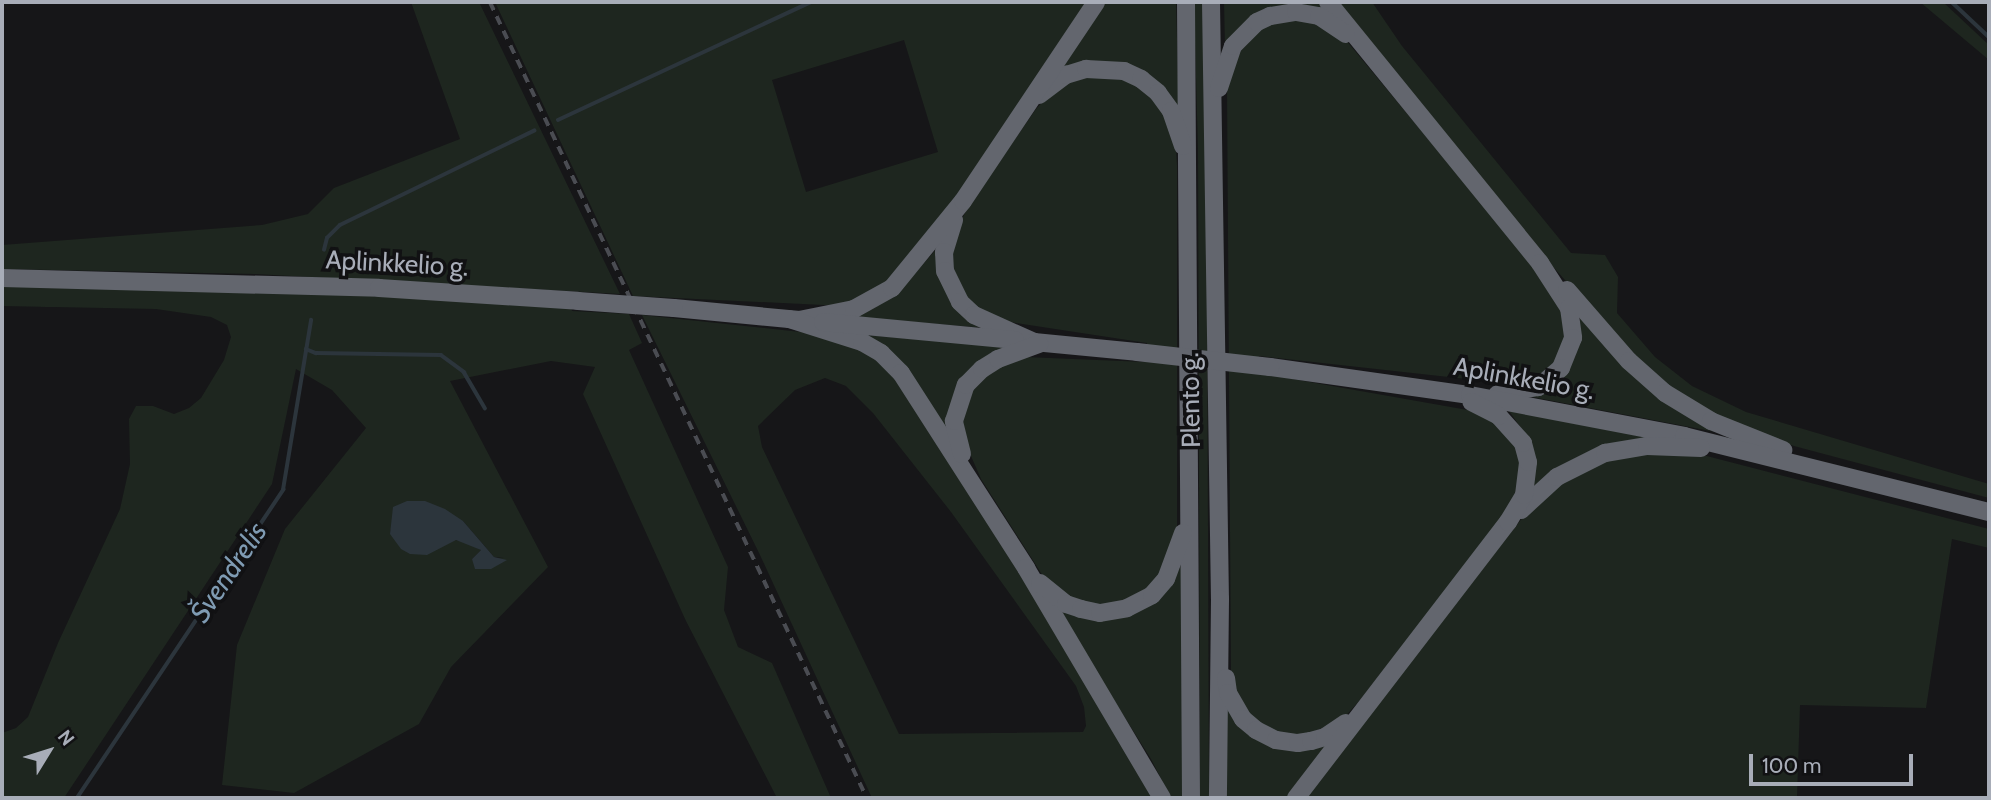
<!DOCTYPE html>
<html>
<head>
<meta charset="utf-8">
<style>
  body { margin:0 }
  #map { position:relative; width:1991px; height:800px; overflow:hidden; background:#161618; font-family:Cabin,sans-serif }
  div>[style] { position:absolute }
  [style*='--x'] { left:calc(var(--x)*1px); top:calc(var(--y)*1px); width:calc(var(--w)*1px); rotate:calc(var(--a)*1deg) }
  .green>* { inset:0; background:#1e261f }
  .water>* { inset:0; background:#2c353c }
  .stream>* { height:3.5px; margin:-1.75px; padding:0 1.75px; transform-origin:1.75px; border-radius:1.75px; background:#2c353c }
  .highway>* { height:18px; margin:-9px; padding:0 9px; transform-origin:9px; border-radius:9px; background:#63666e }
  .rail>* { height:3.5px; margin-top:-1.75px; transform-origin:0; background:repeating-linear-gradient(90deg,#4a4c52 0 9px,transparent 0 16px) }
  .highway-bridge>* { height:18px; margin:-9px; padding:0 9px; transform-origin:9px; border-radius:9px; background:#63666e }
  span { translate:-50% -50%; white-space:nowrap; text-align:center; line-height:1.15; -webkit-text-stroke:7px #111113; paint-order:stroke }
  .street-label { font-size:26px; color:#a8adb8 }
  .water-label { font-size:28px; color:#7f9bb3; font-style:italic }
  .frame { position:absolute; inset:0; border:4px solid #a8adb8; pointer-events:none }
  .north { position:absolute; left:14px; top:716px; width:70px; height:70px; -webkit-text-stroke:5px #111113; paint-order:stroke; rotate:52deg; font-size:19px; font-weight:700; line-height:28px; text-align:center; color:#a8adb8 }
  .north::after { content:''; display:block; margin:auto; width:24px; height:32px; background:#a8adb8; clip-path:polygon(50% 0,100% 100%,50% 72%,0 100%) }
  .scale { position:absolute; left:1749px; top:754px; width:164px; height:32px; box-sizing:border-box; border:4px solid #a8adb8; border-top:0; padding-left:9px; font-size:21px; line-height:24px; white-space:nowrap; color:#a8adb8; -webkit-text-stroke:5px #111113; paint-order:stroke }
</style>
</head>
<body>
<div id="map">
  <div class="green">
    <div style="clip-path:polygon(411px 2px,479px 2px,620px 294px,255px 274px,2px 269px,2px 245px,262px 225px,308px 214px,334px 188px,460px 139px)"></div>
    <div style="clip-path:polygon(evenodd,495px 2px,1090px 2px,933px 232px,881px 289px,844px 306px,633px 296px,495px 2px,904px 40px,938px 152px,806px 192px,772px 80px,904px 40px)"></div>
    <div style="clip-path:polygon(1103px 2px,1176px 2px,1179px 114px,1132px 68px,1055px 74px)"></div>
    <div style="clip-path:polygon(1194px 2px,1206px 2px,1209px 798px,1200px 798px,1198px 151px)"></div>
    <div style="clip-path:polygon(1224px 2px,1322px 2px,1330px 11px,1301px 4px,1276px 6px,1251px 17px,1225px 47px)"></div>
    <div style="clip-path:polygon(1337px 2px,1372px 2px,1402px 46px,1571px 253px,1605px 255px,1618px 277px,1617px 313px,1655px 357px,1692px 386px,1746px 412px,1989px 484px,1989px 498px,1794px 446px,1738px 427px,1673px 392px,1637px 361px,1548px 261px)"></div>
    <div style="clip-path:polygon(1920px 2px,1943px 2px,1989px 45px,1989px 60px)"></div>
    <div style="clip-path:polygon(1302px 16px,1345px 39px,1548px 283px,1568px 322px,1559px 362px,1541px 379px,1521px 385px,1259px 356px,1258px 373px,1479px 412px,1516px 439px,1523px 470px,1511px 506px,1360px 700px,1341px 721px,1299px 737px,1264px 728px,1247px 715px,1234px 694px,1231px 673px,1227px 89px,1236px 52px,1271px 20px)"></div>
    <div style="clip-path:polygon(1081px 75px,1137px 80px,1162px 104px,1175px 132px,1177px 165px,1177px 530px,1167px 568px,1134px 601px,1087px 606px,1048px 584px,981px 479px,961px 433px,969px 391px,990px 368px,1025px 357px,1146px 362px,1147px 343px,1010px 322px,974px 307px,959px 290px,952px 272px,950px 255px,954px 233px,970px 204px,1036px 109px,1055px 88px)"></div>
    <div style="clip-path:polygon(939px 246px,938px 263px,985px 328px,853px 317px,897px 294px)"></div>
    <div style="clip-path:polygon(evenodd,2px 284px,355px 295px,571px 307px,572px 311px,629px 314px,642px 343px,629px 350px,728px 567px,724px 610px,738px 647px,772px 663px,831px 798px,777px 798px,686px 621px,583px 394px,595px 367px,551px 361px,450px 381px,548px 567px,451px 667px,419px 724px,294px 793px,222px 785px,237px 645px,285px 529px,366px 428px,332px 390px,296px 369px,272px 484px,64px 798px,2px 798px,2px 733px,16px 728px,28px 717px,58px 643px,120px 509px,130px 464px,129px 419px,136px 406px,153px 406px,174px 414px,189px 408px,201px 398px,224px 360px,231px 337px,227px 325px,211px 317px,156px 309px,2px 306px,2px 284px,463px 521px,494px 557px,504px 558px,472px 559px,481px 550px,465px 541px,390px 534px,392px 523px,463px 521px)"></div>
    <div style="clip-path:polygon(1580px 314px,1721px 433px,1527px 396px,1563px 374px,1575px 357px,1580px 338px)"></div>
    <div style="clip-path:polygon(evenodd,642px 315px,810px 333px,867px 350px,909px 394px,1013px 558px,1156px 798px,872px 798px,760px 555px,642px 315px,825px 378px,846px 386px,873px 413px,951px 512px,1076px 686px,1084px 707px,1086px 726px,1083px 732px,899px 734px,762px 447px,758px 426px,795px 390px,825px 378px)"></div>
    <div style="clip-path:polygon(867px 335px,1009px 347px,985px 360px,948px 434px,889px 350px)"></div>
    <div style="clip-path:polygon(1509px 411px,1650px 438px,1530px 494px,1531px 442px)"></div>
    <div style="clip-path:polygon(1626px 453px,1699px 454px,1989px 529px,1989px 548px,1952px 539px,1926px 708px,1800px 705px,1797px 798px,1302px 798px,1534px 503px,1560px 480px)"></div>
    <div style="clip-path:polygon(1181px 566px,1183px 798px,1171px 798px,1151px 759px,1055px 607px,1097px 619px,1167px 589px)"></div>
    <div style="clip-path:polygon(1227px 705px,1237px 723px,1331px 743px,1288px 798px,1227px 798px)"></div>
  </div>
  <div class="water">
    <div style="clip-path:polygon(407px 501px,425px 501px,445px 509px,463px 521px,494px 557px,507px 560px,491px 569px,475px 569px,472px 559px,481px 550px,456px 540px,427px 555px,410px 554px,401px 549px,390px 534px,393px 507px)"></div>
  </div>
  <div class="stream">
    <div style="--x:1952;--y:2;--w:51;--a:43.4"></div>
    <div style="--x:558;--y:120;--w:279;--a:-25"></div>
    <div style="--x:324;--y:250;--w:12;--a:-76"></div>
    <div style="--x:327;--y:238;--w:18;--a:-45"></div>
    <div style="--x:340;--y:225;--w:216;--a:-25.9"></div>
    <div style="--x:306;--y:349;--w:11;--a:22"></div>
    <div style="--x:316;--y:353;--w:125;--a:0.9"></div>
    <div style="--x:441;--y:355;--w:29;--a:36"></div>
    <div style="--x:464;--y:372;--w:42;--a:59.7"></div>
    <div style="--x:77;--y:798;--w:371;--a:-56.2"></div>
    <div style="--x:283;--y:490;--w:172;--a:-80.6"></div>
  </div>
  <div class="highway">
    <div style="--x:1186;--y:2;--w:796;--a:89.64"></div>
    <div style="--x:1211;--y:2;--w:597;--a:89.14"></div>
    <div style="--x:1220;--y:599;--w:199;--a:90.6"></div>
    <div style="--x:1328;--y:2;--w:336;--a:50.9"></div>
    <div style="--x:1540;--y:263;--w:54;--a:57.2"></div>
    <div style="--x:1569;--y:308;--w:30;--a:82"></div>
    <div style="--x:1573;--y:338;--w:32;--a:112"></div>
    <div style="--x:1561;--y:368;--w:30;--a:140"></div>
    <div style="--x:1538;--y:387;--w:41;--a:170.1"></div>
    <div style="--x:1219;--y:88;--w:44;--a:-71.6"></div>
    <div style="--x:1233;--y:46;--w:34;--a:-45"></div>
    <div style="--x:1257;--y:22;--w:14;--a:-25"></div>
    <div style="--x:1270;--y:16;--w:26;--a:-9"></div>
    <div style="--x:1296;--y:12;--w:23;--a:10"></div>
    <div style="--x:1319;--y:16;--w:32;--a:34"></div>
    <div style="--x:1039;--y:95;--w:34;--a:-37"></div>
    <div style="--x:1066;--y:75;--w:21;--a:-17"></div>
    <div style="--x:1086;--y:69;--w:38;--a:3"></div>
    <div style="--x:1124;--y:71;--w:19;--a:25"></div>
    <div style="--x:1141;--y:79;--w:22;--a:39"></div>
    <div style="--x:1158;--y:93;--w:22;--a:54"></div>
    <div style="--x:1171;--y:111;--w:37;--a:71"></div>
    <div style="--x:954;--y:220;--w:34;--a:107"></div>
    <div style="--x:944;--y:252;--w:19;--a:87"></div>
    <div style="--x:945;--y:271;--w:34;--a:64"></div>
    <div style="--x:960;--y:302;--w:19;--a:43"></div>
    <div style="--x:974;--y:315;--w:66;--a:24.2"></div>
    <div style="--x:1034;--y:342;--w:103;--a:5.5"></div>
    <div style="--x:2;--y:278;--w:377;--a:1.5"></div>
    <div style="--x:379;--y:288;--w:199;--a:3.7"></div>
    <div style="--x:1567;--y:290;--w:94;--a:48.9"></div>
    <div style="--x:1629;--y:361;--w:48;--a:41.6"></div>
    <div style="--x:1665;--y:393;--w:54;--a:31.3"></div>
    <div style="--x:1711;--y:421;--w:78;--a:21.9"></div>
    <div style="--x:674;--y:308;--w:126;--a:5.5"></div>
    <div style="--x:799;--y:320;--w:56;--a:-11.3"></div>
    <div style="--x:854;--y:309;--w:43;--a:-28.9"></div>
    <div style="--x:892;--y:288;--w:112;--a:-50.8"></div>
    <div style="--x:963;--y:201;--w:239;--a:-56.2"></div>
    <div style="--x:789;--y:319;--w:77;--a:17.5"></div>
    <div style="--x:862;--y:342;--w:22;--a:30"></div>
    <div style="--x:881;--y:353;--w:28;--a:45"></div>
    <div style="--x:901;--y:373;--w:232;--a:57.3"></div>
    <div style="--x:1026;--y:568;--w:267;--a:59.4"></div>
    <div style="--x:823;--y:322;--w:193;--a:5.4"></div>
    <div style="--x:1270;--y:367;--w:202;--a:8"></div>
    <div style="--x:1470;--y:395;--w:218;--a:10.8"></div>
    <div style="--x:1684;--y:436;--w:314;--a:14"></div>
    <div style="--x:962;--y:454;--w:34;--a:-104"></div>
    <div style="--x:954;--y:421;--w:38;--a:-72"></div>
    <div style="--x:966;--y:385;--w:23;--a:-45"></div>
    <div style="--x:982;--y:369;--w:19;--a:-32"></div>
    <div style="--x:998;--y:359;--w:44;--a:-20.1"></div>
    <div style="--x:1521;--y:510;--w:49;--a:-42.5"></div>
    <div style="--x:1557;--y:477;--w:54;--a:-26.6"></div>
    <div style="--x:1605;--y:453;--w:43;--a:-9.5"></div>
    <div style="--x:1647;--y:446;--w:54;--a:2.1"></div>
    <div style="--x:1040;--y:583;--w:33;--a:39"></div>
    <div style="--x:1066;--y:604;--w:16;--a:18"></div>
    <div style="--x:1081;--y:609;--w:19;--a:12"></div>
    <div style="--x:1100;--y:613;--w:27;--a:-10"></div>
    <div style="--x:1127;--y:608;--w:28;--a:-27"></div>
    <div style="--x:1152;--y:595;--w:21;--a:-49"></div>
    <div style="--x:1166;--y:579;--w:49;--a:-69.7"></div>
    <div style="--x:1226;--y:678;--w:15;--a:82"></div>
    <div style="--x:1228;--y:693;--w:30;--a:60"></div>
    <div style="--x:1243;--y:719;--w:17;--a:40"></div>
    <div style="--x:1256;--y:730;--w:22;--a:27"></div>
    <div style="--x:1276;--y:740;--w:22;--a:8"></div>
    <div style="--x:1298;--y:743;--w:13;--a:-9"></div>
    <div style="--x:1311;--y:741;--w:15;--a:-16"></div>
    <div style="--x:1325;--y:737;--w:25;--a:-34"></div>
    <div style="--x:1296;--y:798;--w:348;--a:-52.5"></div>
    <div style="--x:1508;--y:522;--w:31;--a:-59"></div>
    <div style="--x:1524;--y:495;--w:33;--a:-83"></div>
    <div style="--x:1528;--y:462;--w:20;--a:-105"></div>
    <div style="--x:1523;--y:443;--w:36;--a:-132"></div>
    <div style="--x:1499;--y:416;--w:31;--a:-153"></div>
  </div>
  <div class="rail">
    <div style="--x:490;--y:2;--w:881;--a:64.66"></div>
  </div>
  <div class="highway-bridge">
    <div style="--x:578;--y:301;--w:96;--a:4.2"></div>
    <div style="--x:1137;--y:352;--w:134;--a:6.4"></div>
  </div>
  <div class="street-label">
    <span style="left:397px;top:264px;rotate:3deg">Aplinkkelio g.</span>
    <span style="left:1524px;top:379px;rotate:10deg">Aplinkkelio g.</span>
    <span style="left:1191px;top:400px;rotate:-91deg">Plento g.</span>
  </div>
  <div class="water-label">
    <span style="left:228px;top:572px;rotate:-56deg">Švendrelis</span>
  </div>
  <div class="frame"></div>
  <div class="north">N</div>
  <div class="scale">100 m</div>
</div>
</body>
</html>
